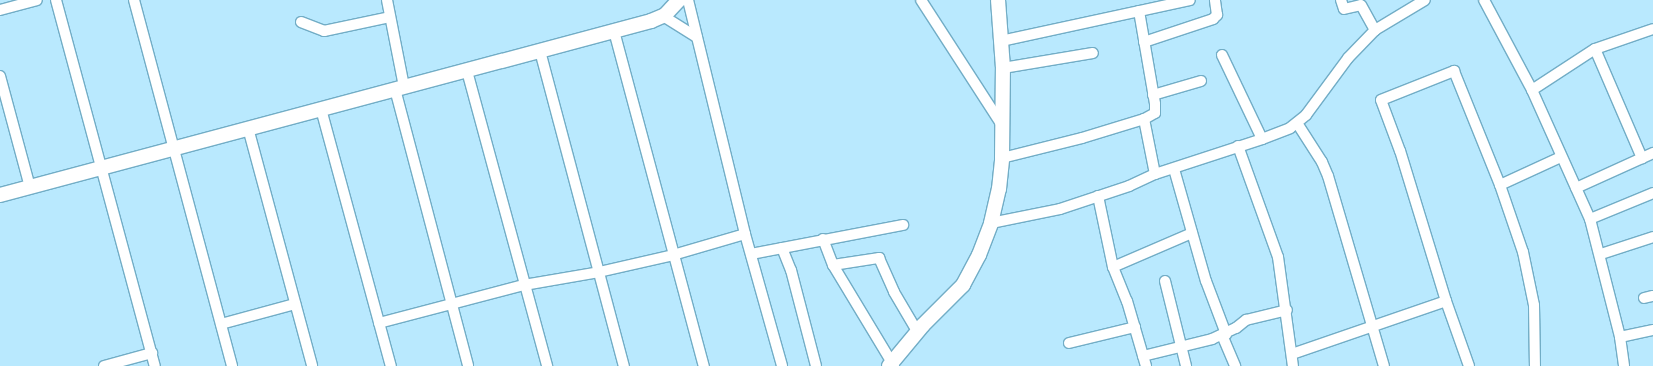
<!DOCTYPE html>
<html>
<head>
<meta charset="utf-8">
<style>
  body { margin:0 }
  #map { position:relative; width:1653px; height:366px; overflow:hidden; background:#b9e9fe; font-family:Jost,sans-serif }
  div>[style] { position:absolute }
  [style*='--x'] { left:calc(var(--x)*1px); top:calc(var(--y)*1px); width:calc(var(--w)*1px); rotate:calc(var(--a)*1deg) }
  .roads { filter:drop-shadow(1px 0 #72adc6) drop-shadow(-1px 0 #72adc6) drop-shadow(0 1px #72adc6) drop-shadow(0 -1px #72adc6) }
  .street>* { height:10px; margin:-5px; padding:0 5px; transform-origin:5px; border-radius:5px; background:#fff }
  .secondary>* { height:14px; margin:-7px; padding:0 7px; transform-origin:7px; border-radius:7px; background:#fff }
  span { translate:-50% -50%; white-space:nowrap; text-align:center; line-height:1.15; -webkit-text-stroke:3px #dbf2fd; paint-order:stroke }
</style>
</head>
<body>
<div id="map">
  <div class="roads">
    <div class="street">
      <div style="--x:56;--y:0;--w:379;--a:74.9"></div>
      <div style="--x:134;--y:0;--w:379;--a:75"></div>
      <div style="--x:387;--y:0;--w:89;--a:78.9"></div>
      <div style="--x:688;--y:0;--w:241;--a:76.3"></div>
      <div style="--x:745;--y:234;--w:137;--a:74.3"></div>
      <div style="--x:921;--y:0;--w:149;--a:57.1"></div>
      <div style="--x:1341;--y:0;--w:9;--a:72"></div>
      <div style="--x:1344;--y:9;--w:17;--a:-13"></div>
      <div style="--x:1361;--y:5;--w:29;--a:61"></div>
      <div style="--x:1484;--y:0;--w:102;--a:61.9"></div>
      <div style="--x:1532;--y:90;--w:141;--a:65.8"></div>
      <div style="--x:1590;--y:219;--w:122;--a:75.7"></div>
      <div style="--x:1620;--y:337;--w:29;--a:82"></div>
      <div style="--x:0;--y:10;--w:38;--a:-15"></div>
      <div style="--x:1139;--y:11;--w:94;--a:80.2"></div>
      <div style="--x:1155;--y:104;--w:9;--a:90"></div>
      <div style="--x:1155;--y:113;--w:13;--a:151"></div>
      <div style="--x:1144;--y:119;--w:56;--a:78.7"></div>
      <div style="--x:663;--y:16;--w:40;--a:32"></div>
      <div style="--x:301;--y:22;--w:25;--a:21"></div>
      <div style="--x:324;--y:31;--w:67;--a:-12"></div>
      <div style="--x:614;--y:31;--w:347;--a:75"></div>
      <div style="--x:1001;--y:41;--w:193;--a:-12.2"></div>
      <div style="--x:1144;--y:42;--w:73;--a:-18.4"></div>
      <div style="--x:1213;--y:19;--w:6;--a:-45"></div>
      <div style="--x:1217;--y:15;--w:15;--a:-98"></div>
      <div style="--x:1595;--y:49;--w:119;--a:66.7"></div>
      <div style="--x:540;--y:51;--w:326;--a:75.1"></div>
      <div style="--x:1222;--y:55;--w:93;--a:64.5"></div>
      <div style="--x:1003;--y:68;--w:91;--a:-9.5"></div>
      <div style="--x:467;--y:71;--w:306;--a:74.8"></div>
      <div style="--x:0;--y:76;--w:115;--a:74.9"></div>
      <div style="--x:395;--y:89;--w:286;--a:75.2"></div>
      <div style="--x:1532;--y:90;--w:75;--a:-33.1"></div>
      <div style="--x:1595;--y:49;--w:61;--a:-19"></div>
      <div style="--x:1153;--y:95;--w:50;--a:-16.3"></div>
      <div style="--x:321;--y:109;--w:266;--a:74.8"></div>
      <div style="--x:1297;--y:123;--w:46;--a:57.3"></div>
      <div style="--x:1322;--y:162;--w:15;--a:67"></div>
      <div style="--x:1328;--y:176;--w:198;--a:73.6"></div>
      <div style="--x:248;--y:128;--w:246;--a:74.9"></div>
      <div style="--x:1238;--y:146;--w:118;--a:70.2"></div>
      <div style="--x:1278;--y:257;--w:110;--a:82.2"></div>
      <div style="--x:1002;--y:158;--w:82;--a:-14"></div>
      <div style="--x:1082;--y:138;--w:65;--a:-17"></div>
      <div style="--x:1174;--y:169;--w:116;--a:74.1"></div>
      <div style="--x:1206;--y:281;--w:57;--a:69.3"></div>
      <div style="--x:1500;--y:185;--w:67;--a:-24.7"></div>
      <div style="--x:1576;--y:188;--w:85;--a:-24.4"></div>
      <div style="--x:1098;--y:196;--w:73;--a:78.1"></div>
      <div style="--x:1113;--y:267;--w:37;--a:68"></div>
      <div style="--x:1127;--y:301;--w:68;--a:73.7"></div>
      <div style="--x:1590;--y:219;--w:68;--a:-22.4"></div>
      <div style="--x:991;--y:223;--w:70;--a:-11.5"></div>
      <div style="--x:1060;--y:209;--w:73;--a:-18.4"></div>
      <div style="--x:1129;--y:186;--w:29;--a:-25"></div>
      <div style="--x:1155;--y:174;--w:113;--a:-18.1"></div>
      <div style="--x:1262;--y:139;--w:30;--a:-21"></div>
      <div style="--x:1290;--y:128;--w:21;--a:-39"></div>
      <div style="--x:1306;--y:115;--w:71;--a:-53.6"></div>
      <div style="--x:1348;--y:58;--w:39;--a:-46"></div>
      <div style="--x:1375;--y:30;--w:58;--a:-31"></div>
      <div style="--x:823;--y:239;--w:28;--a:69"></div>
      <div style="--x:833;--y:265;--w:118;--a:58.9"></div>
      <div style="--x:782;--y:248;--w:24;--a:68"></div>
      <div style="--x:791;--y:270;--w:99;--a:75.4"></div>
      <div style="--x:751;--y:254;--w:155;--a:-10.8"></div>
      <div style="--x:1601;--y:254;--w:55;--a:-18.1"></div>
      <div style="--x:833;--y:265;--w:47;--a:-8.7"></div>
      <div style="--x:879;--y:258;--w:37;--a:66"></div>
      <div style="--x:894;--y:292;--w:45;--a:59.5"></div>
      <div style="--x:1113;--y:267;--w:86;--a:-23.3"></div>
      <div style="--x:1165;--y:281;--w:88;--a:76.1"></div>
      <div style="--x:1644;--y:298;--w:9;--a:-13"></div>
      <div style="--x:379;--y:323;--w:150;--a:-14.7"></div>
      <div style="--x:524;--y:285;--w:76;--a:-9.8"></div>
      <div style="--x:599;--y:272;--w:76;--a:-12.9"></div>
      <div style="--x:673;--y:255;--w:75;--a:-16.3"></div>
      <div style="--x:221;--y:324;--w:77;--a:-15.1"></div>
      <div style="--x:1222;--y:335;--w:34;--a:67"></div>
      <div style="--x:1620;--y:337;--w:34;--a:-12"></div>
      <div style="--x:1069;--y:343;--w:68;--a:-13.6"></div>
      <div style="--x:1292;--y:354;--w:163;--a:-19"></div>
      <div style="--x:1143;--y:356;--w:71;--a:-13.8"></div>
      <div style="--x:1212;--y:339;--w:26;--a:-25"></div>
      <div style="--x:1236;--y:328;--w:13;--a:-39"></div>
      <div style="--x:1246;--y:320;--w:42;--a:-13.7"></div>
      <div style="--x:104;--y:366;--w:50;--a:-15.2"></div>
      <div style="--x:1469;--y:366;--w:69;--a:-109.5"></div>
      <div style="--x:1446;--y:301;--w:157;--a:-107"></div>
      <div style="--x:1400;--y:151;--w:54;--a:-110.4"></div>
      <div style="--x:1381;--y:100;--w:79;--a:-21.7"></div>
      <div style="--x:1454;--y:71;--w:123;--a:68"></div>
      <div style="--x:1500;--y:185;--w:71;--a:71.1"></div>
      <div style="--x:1523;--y:252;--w:54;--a:78.3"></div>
      <div style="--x:1534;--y:305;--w:61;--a:89.1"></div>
    </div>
    <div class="secondary">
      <div style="--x:0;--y:195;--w:674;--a:-14.96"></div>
      <div style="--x:651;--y:21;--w:15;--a:-23"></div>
      <div style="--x:665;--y:15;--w:21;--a:-47"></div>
      <div style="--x:889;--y:366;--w:53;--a:-50.3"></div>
      <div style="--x:923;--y:325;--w:57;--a:-45"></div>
      <div style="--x:963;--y:285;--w:34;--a:-62"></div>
      <div style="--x:979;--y:255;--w:34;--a:-69"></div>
      <div style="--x:991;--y:223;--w:35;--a:-77"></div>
      <div style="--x:999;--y:189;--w:31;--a:-84"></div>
      <div style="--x:1002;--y:158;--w:90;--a:-89.4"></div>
      <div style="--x:1003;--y:68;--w:68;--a:-94.2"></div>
    </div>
  </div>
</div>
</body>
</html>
